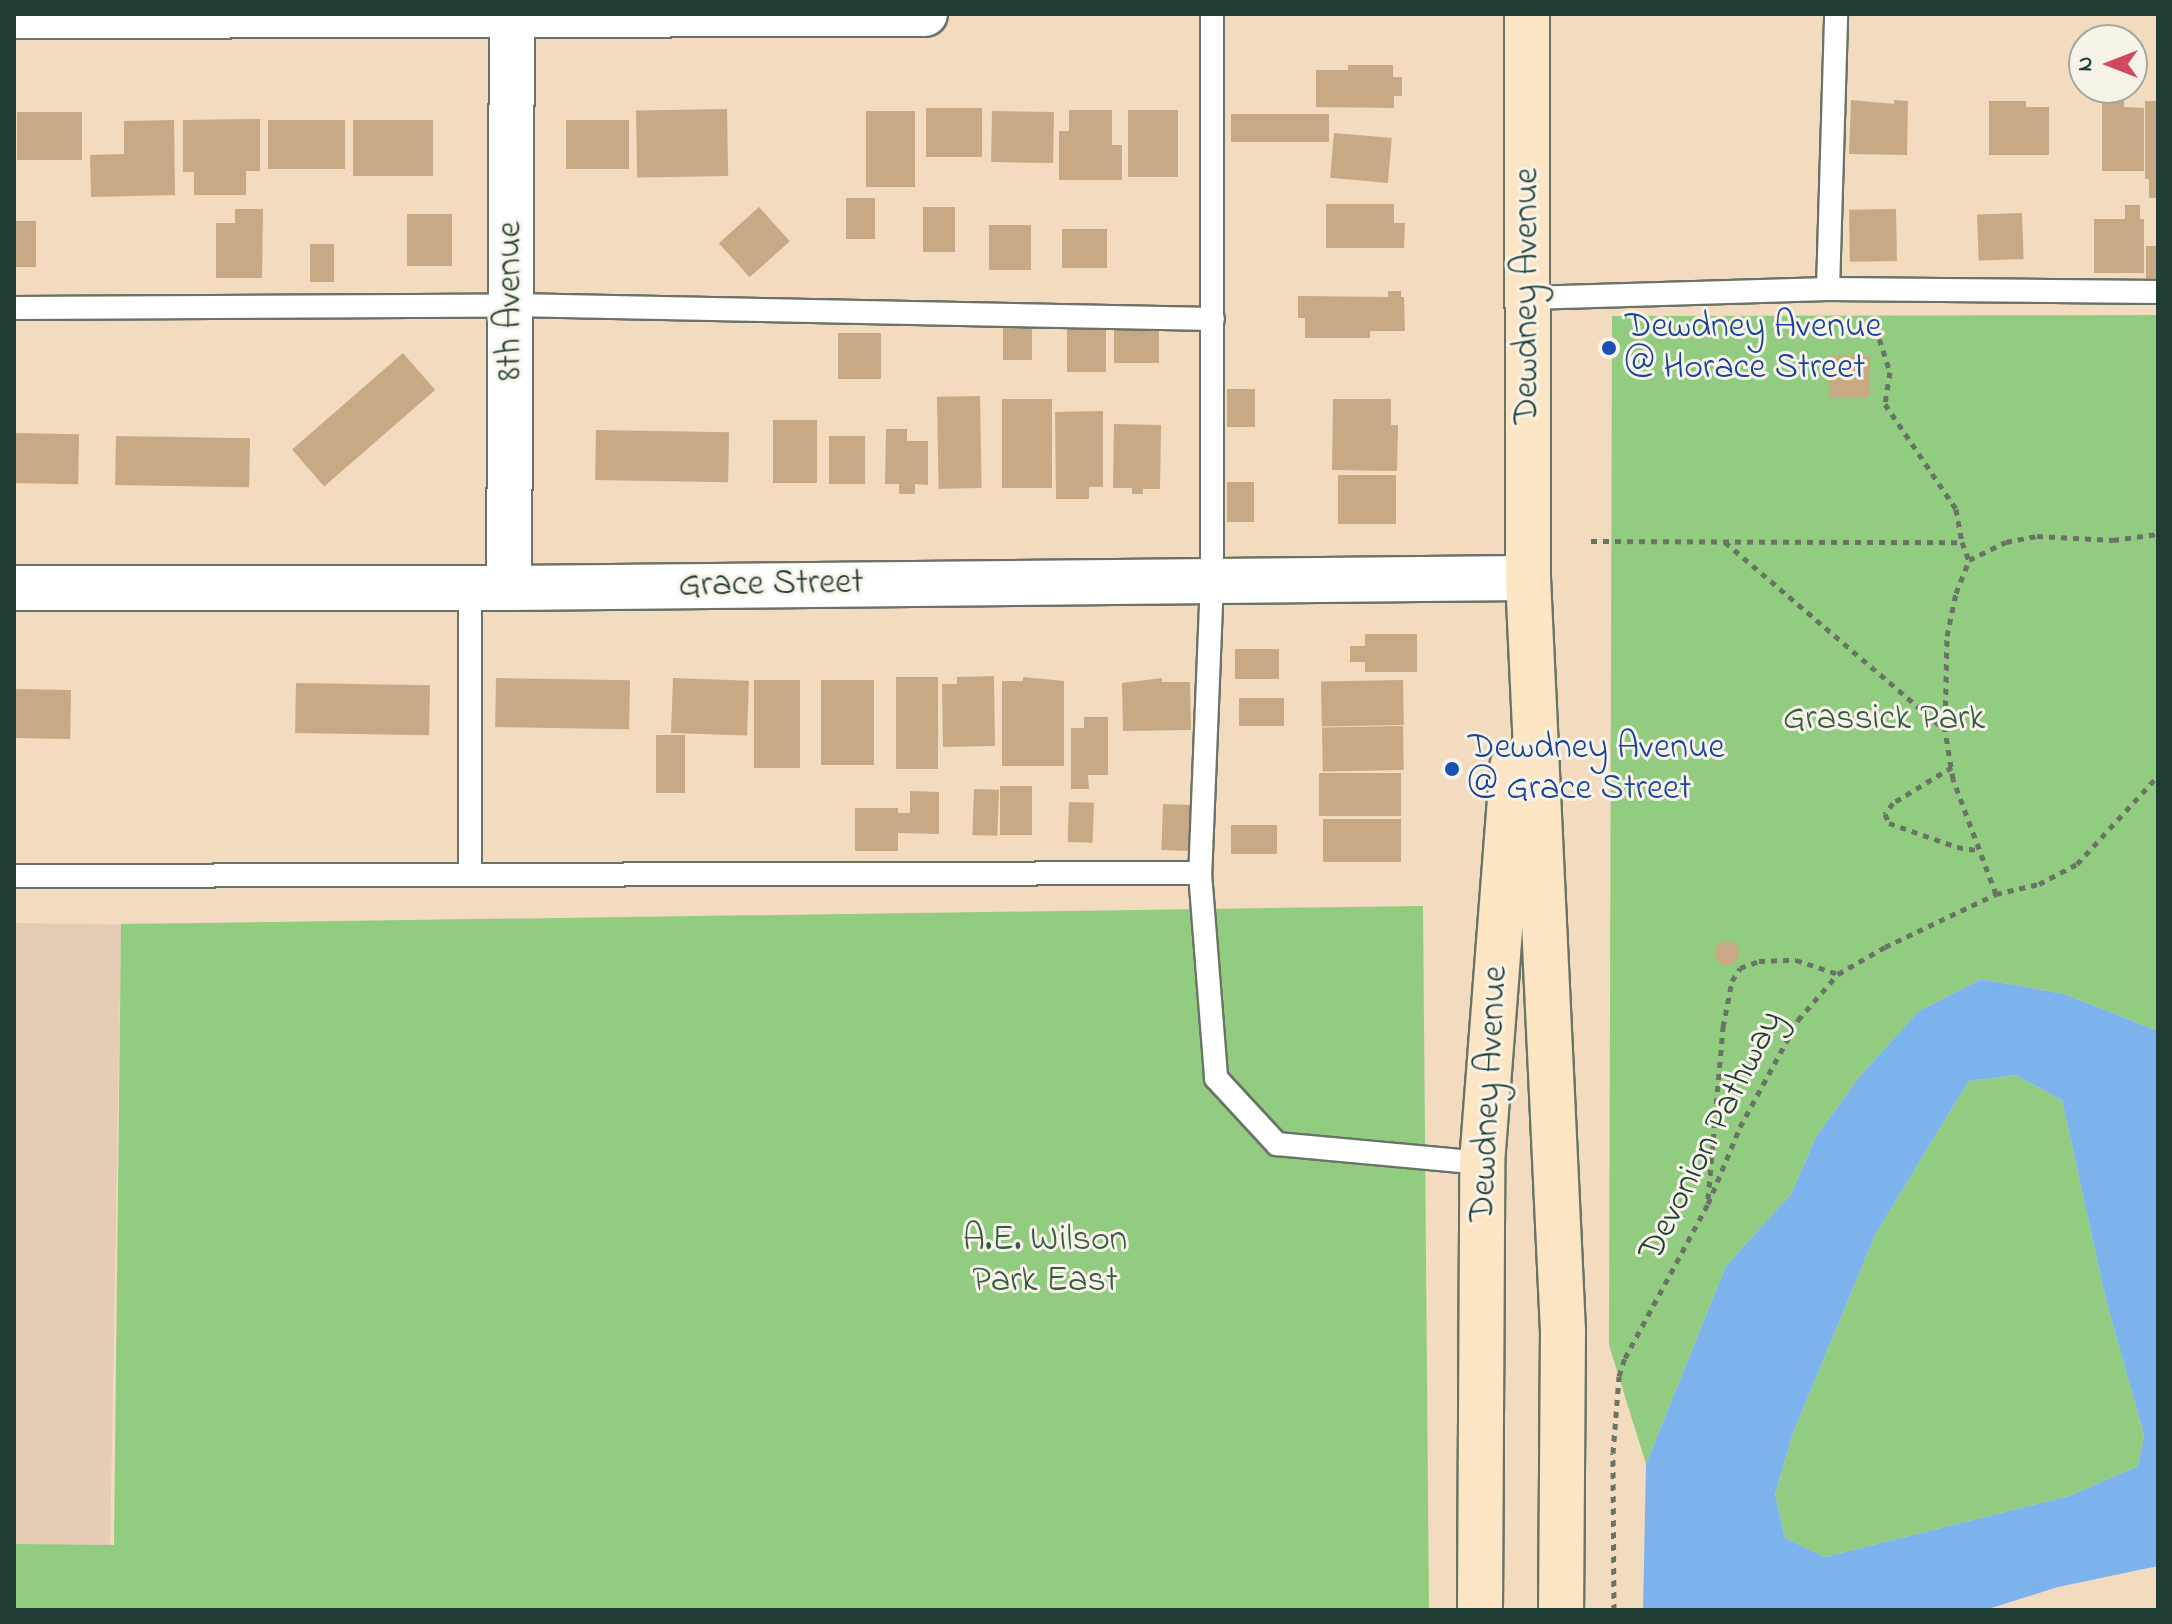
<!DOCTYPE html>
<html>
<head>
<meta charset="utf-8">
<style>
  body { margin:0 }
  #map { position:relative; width:2172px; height:1624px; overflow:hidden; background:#f3dbbf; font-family:"Indie Flower",sans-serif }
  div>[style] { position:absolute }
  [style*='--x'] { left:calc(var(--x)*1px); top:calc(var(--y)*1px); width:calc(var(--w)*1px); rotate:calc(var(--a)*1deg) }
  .built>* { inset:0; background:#e4ccb5; transform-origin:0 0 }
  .green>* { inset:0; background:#92cc80 }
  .water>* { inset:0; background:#7db3ec }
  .building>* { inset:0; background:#c7a985; transform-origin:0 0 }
  .round { border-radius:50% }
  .path>* { height:5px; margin-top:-2.5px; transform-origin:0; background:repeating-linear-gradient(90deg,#697465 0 6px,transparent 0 12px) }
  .roads { filter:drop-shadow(2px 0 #697465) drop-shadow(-2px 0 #697465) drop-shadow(0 2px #697465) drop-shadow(0 -2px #697465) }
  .lane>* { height:22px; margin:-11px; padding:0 11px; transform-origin:11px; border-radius:11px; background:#fff }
  .street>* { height:44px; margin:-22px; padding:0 22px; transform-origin:22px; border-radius:22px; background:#fff }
  .secondary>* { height:44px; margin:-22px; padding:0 22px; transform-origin:22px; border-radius:22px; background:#fce5c4 }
  .dots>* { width:22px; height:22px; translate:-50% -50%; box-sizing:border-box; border:4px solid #f7f3e8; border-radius:50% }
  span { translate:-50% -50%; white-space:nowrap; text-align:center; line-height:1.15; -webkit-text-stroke:6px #f7f3e8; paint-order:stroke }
  .street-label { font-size:36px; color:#1f3d34 }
  .transit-label { font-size:36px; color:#164399 }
  .left { translate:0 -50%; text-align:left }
  .park-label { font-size:36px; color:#365a43 }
  .frame { position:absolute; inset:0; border:16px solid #1f3d34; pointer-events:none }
  .north { position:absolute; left:2068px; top:24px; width:80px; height:80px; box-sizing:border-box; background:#f7f3e8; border:2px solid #a1aaa0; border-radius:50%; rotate:270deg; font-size:22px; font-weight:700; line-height:32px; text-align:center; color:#1f3d34 }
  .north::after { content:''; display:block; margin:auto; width:28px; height:36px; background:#d1495b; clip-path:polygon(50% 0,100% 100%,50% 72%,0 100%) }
</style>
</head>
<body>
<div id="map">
  <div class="built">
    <div style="left:14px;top:923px;width:107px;height:621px;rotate:1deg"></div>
  </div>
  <div class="green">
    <div style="clip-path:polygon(2158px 315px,2158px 1031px,2064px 994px,1981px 979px,1919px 1011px,1859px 1077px,1816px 1137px,1791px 1194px,1726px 1266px,1646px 1464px,1609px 1345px,1612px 316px)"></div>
    <div style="clip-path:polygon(1423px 906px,1429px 1610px,14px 1610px,14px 1544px,114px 1545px,121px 924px)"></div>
    <div style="clip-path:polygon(2016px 1075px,2062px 1100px,2106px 1300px,2144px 1435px,2138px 1466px,2069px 1496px,1825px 1557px,1785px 1538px,1775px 1494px,1793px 1433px,1875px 1235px,1930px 1144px,1969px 1081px)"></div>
  </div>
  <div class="water">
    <div style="clip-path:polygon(evenodd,1981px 979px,2064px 994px,2158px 1031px,2158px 1566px,2058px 1587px,1985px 1610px,1643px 1610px,1646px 1464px,1726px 1266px,1791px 1194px,1816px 1137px,1859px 1077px,1919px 1011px,1981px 979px,2016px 1075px,2062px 1100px,2106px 1300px,2144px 1435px,2138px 1466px,2069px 1496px,1825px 1557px,1785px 1538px,1775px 1494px,1793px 1433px,1875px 1235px,1930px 1144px,1969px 1081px,2016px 1075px)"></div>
  </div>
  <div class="building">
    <div style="clip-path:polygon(1348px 65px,1393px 65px,1393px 77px,1402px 77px,1402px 96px,1394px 96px,1394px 108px,1316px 107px,1316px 70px,1348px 70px)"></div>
    <div style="clip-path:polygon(2124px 97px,2124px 107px,2144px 108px,2144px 171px,2102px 171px,2102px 98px)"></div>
    <div style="clip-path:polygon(1851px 100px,1894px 104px,1894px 100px,1908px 101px,1907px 155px,1849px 154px)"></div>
    <div style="clip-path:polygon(1989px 101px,2026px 101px,2026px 107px,2049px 107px,2049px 155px,1989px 155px)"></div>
    <div style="clip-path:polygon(2145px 101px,2158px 101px,2158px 198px,2149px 198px,2149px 179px,2145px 179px)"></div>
    <div style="left:926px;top:108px;width:56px;height:49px"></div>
    <div style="left:727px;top:109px;width:67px;height:91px;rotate:89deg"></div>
    <div style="clip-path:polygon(1069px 110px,1112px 110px,1112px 145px,1122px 145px,1122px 180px,1059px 180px,1059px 131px,1069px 131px)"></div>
    <div style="left:1128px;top:110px;width:50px;height:67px"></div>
    <div style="left:866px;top:111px;width:49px;height:76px"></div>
    <div style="left:992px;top:111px;width:62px;height:51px;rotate:1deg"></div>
    <div style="left:17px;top:112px;width:65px;height:48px"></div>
    <div style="left:1329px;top:114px;width:28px;height:98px;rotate:90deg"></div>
    <div style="clip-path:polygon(260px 119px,260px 171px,246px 171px,246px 195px,194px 195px,194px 172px,183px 172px,183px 120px)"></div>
    <div style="clip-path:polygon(174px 120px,175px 195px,91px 197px,90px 155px,124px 154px,124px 121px)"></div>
    <div style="left:268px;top:120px;width:77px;height:49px"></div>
    <div style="left:353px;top:120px;width:80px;height:56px"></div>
    <div style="left:566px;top:120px;width:63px;height:49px"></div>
    <div style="left:1334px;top:133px;width:58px;height:45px;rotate:5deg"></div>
    <div style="left:846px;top:198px;width:29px;height:41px"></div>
    <div style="clip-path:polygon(1326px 204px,1394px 204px,1394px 223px,1405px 223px,1404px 248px,1326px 248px)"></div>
    <div style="clip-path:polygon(2125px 205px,2140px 205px,2140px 219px,2144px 219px,2144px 273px,2094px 273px,2094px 219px,2125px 219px)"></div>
    <div style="left:759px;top:207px;width:46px;height:54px;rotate:48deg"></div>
    <div style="left:923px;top:207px;width:32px;height:45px"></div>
    <div style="clip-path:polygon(235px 209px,263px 209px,262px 278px,216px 278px,216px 223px,235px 223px)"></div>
    <div style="left:1896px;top:209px;width:52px;height:47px;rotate:89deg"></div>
    <div style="left:2022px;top:213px;width:46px;height:45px;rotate:88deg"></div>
    <div style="left:407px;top:214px;width:45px;height:52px"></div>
    <div style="left:14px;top:221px;width:22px;height:46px"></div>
    <div style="left:989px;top:225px;width:42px;height:45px"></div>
    <div style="left:1107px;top:229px;width:39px;height:45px;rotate:90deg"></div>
    <div style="left:310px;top:244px;width:24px;height:38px"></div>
    <div style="left:2146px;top:246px;width:12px;height:34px"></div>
    <div style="clip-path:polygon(1388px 291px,1401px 291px,1401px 297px,1404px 297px,1405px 331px,1370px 331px,1370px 338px,1305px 338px,1305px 318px,1298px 318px,1298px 296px,1388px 297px)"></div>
    <div style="left:1067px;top:320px;width:39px;height:52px"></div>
    <div style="left:1114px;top:321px;width:45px;height:42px"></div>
    <div style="left:1003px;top:322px;width:29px;height:38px"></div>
    <div style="left:838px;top:333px;width:43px;height:46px"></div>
    <div style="left:403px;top:353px;width:49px;height:147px;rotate:49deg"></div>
    <div style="left:1829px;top:356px;width:41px;height:41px"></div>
    <div style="left:1227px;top:389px;width:28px;height:38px"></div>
    <div style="left:980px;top:396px;width:92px;height:43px;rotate:89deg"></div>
    <div style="left:1002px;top:399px;width:50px;height:89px"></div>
    <div style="clip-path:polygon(1333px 399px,1391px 399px,1391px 425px,1398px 425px,1397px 471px,1332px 470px)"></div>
    <div style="clip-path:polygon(1103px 411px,1103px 487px,1089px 487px,1089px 499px,1056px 499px,1055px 412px)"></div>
    <div style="left:773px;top:420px;width:44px;height:63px"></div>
    <div style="clip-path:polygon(1114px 424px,1161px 425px,1160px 489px,1143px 489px,1143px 494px,1132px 494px,1132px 488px,1113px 488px)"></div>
    <div style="clip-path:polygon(886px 429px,907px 429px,907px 441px,928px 441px,928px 485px,915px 484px,915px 494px,899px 494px,899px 484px,885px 484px)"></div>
    <div style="left:596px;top:430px;width:133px;height:50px;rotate:1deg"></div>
    <div style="left:14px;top:433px;width:65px;height:50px;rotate:1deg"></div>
    <div style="left:116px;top:436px;width:134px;height:49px;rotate:1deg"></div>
    <div style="left:829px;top:436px;width:36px;height:48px"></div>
    <div style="left:1338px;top:475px;width:58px;height:49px"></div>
    <div style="left:1227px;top:482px;width:27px;height:40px"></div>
    <div style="clip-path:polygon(1365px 634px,1417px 634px,1417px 672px,1365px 672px,1365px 662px,1350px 662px,1350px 646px,1365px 646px)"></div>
    <div style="left:1235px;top:649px;width:44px;height:30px"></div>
    <div style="clip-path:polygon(994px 676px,995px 746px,943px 747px,942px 684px,957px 684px,957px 677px)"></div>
    <div style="left:938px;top:677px;width:92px;height:42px;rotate:90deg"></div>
    <div style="clip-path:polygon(1023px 677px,1064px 681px,1064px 766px,1002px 766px,1002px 681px,1023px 681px)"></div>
    <div style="left:496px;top:678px;width:134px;height:49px;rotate:1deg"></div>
    <div style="left:673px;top:678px;width:76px;height:55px;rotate:2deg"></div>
    <div style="clip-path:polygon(1162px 678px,1162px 682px,1190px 682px,1191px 730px,1123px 731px,1122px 683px)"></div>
    <div style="left:754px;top:680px;width:46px;height:88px"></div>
    <div style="left:821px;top:680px;width:53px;height:85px"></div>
    <div style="left:1403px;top:680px;width:45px;height:82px;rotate:89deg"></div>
    <div style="left:296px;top:683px;width:134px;height:50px;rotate:1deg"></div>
    <div style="left:14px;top:689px;width:57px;height:49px;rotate:1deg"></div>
    <div style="left:1239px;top:698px;width:45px;height:28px"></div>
    <div style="clip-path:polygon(1084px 717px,1108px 717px,1108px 775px,1088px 775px,1089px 789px,1071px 789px,1071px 728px,1084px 728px)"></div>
    <div style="left:1403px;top:726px;width:44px;height:81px;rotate:89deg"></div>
    <div style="left:656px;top:735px;width:29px;height:58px"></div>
    <div style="left:1319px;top:773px;width:82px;height:43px"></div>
    <div style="left:1000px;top:786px;width:32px;height:49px"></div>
    <div style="left:974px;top:789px;width:25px;height:46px;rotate:2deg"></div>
    <div style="clip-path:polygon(910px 791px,939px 792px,939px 834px,898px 833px,898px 851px,855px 851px,855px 808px,898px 808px,898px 813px,910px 813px)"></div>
    <div style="left:1069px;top:802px;width:25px;height:40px;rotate:2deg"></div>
    <div style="left:1163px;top:804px;width:29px;height:46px;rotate:2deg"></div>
    <div style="left:1401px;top:819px;width:43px;height:78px;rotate:90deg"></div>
    <div style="left:1231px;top:825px;width:46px;height:29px"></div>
    <div class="round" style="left:1715px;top:941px;width:24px;height:24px"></div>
  </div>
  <div class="path">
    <div style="--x:1872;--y:316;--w:59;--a:72.2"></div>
    <div style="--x:1890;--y:372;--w:32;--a:99"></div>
    <div style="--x:1885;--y:404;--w:127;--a:55.9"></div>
    <div style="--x:1956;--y:509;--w:34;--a:80"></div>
    <div style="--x:1591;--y:541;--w:371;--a:0.2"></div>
    <div style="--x:1962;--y:542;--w:19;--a:69"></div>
    <div style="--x:1725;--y:542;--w:289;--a:40.5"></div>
    <div style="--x:1952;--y:767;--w:69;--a:148.6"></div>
    <div style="--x:1893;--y:803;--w:14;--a:126"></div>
    <div style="--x:1885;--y:814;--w:10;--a:66"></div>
    <div style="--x:1889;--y:823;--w:72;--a:19.4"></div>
    <div style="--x:1957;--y:847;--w:20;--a:9"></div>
    <div style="--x:1996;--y:894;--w:123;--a:-110.5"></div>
    <div style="--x:1953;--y:779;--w:50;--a:-99.3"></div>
    <div style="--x:1945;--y:730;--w:94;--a:-88.8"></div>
    <div style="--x:1947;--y:636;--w:44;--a:-78.2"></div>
    <div style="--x:1956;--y:593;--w:35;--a:-68"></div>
    <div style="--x:1969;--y:560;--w:41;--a:-25.9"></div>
    <div style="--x:2006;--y:542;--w:32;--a:-11"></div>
    <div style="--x:2037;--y:536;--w:76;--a:3"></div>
    <div style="--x:2113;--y:540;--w:45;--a:-7.6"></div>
    <div style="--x:1708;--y:1199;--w:173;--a:-85"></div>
    <div style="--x:1723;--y:1027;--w:47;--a:-78.9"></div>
    <div style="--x:1732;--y:981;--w:15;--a:-58"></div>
    <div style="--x:1740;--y:968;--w:20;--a:-20"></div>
    <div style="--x:1759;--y:961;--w:37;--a:-2"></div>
    <div style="--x:1796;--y:960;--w:44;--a:18.4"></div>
    <div style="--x:1614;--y:1610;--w:157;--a:-90.4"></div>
    <div style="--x:1613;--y:1453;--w:77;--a:-85.5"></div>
    <div style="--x:1619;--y:1376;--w:19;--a:-72"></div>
    <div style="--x:1625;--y:1358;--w:175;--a:-61.7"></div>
    <div style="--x:1708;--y:1204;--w:83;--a:-67.4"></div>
    <div style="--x:1740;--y:1127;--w:122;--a:-61.5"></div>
    <div style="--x:1798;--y:1020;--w:61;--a:-49"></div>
    <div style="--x:1838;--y:974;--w:54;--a:-29.9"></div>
    <div style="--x:1885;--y:947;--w:123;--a:-25.5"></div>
    <div style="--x:1996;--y:894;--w:44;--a:-13.1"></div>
    <div style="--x:2039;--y:884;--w:43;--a:-27.8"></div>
    <div style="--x:2077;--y:864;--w:120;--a:-47.4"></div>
  </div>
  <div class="roads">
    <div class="lane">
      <div style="--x:1212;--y:14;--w:566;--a:90"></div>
      <div style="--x:1212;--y:580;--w:293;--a:92.3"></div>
      <div style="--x:1200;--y:873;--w:206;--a:85.5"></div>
      <div style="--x:1216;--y:1078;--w:90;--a:47.3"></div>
      <div style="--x:1277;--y:1144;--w:206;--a:5.3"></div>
      <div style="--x:1828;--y:289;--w:275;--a:-88.3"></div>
      <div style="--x:1528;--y:298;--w:300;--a:-1.7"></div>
      <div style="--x:1828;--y:289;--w:330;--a:0.5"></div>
      <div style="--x:14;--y:308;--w:497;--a:-0.3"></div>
      <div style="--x:511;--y:305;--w:702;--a:1.14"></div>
      <div style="--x:470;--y:875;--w:287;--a:-90"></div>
      <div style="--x:14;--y:876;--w:1186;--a:-0.14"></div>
    </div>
    <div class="street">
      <div style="--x:14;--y:16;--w:911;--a:-0.13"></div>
      <div style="--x:14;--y:588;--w:495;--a:0"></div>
      <div style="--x:509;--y:588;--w:1019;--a:-0.56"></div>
      <div style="--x:509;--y:588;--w:574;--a:-89.7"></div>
    </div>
    <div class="secondary">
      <div style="--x:1527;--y:14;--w:564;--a:89.9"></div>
      <div style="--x:1528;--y:578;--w:753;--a:87.34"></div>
      <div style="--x:1563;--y:1330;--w:280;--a:90.4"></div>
      <div style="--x:1480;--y:1610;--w:447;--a:-89.7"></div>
      <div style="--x:1482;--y:1163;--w:400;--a:-85.6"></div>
    </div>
  </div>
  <div class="dots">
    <div style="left:1609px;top:348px;background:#1a4fb4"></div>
    <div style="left:1452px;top:769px;background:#1a4fb4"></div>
  </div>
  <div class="street-label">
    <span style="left:1528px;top:296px;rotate:-90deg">Dewdney Avenue</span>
    <span style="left:511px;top:301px;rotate:-90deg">8th Avenue</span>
    <span style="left:771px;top:585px;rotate:-1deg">Grace Street</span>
    <span style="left:1490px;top:1094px;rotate:-87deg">Dewdney Avenue</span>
    <span style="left:1712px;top:1136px;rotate:-63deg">Devonion Pathway</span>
  </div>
  <div class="transit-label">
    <span class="left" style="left:1625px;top:348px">Dewdney Avenue<br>@ Horace Street</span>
    <span class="left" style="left:1468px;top:769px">Dewdney Avenue<br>@ Grace Street</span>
  </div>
  <div class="park-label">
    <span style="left:1884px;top:720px">Grassick Park</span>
    <span style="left:1045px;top:1261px">A.E. Wilson<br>Park East</span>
  </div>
  <div class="frame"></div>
  <div class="north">N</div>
</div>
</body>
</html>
